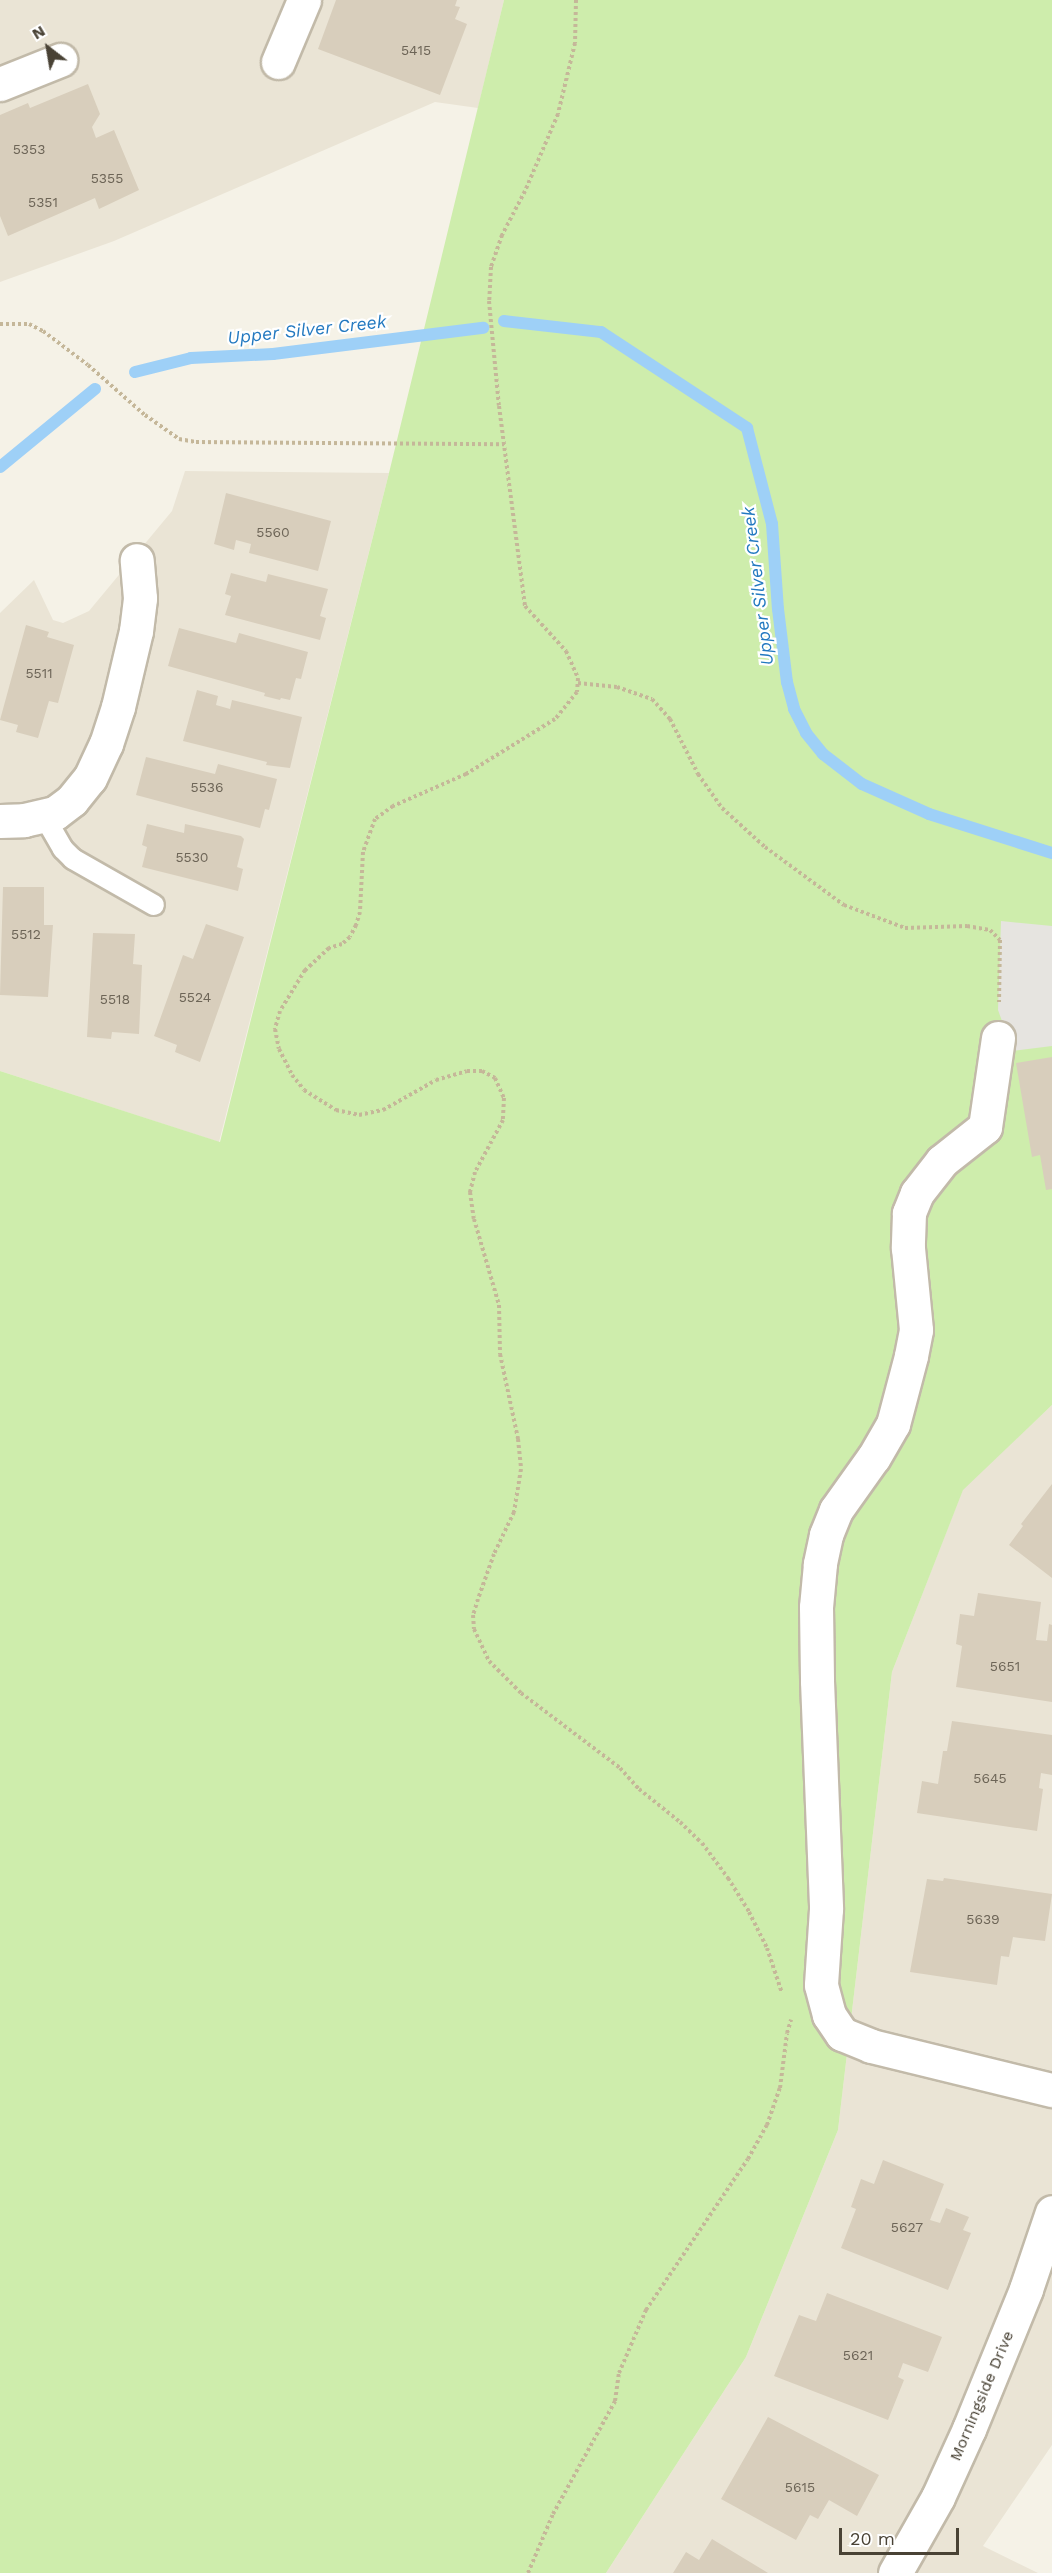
<!DOCTYPE html>
<html>
<head>
<meta charset="utf-8">
<style>
  body { margin:0 }
  #map { position:relative; width:1052px; height:2573px; overflow:hidden; background:#f5f2e7; font-family:"Work Sans",sans-serif }
  div>[style] { position:absolute }
  [style*='--x'] { left:calc(var(--x)*1px); top:calc(var(--y)*1px); width:calc(var(--w)*1px); rotate:calc(var(--a)*1deg) }
  .residential>* { inset:0; background:#eae4d5 }
  .green>* { inset:0; background:#ceedac }
  .parking>* { inset:0; background:#e6e4e0 }
  .stream>* { height:12px; margin:-6px; padding:0 6px; transform-origin:6px; border-radius:6px; background:#9ed0f7 }
  .building>* { inset:0; background:#d8cebc }
  .path>* { height:4px; margin-top:-2px; transform-origin:0; background:repeating-linear-gradient(90deg,#c5b799 0 3px,transparent 0 6px) }
  .roads { filter:drop-shadow(2px 0 #c2baa9) drop-shadow(-2px 0 #c2baa9) drop-shadow(0 2px #c2baa9) drop-shadow(0 -2px #c2baa9) }
  .service>* { height:20px; margin:-10px; padding:0 10px; transform-origin:10px; border-radius:10px; background:#fff }
  .minor>* { height:33px; margin:-16.5px; padding:0 16.5px; transform-origin:16.5px; border-radius:16.5px; background:#fff }
  span { translate:-50% -50%; white-space:nowrap; text-align:center; line-height:1.15; -webkit-text-stroke:4.5px #fff; paint-order:stroke }
  .number-label { font-size:14px; color:#6d6557 }
  .number-label span { -webkit-text-stroke-width:0 }
  .street-label { font-size:16px; color:#494235 }
  .water-label { font-size:18px; color:#2379c0; font-style:italic }
  .north { position:absolute; left:18px; top:18px; width:60px; height:60px; -webkit-text-stroke:4px #fff; paint-order:stroke; rotate:329deg; font-size:16px; font-weight:700; line-height:24px; text-align:center; color:#494235 }
  .north::after { content:''; display:block; margin:auto; width:21px; height:27px; background:#494235; clip-path:polygon(50% 0,100% 100%,50% 72%,0 100%) }
  .scale { position:absolute; left:839px; top:2528px; width:120px; height:27px; box-sizing:border-box; border:3px solid #494235; border-top:0; padding-left:8px; font-size:18px; line-height:21px; white-space:nowrap; color:#494235; -webkit-text-stroke:4px #fff; paint-order:stroke }
</style>
</head>
<body>
<div id="map">
  <div class="residential">
    <div style="clip-path:polygon(0 0,504px 0,478px 108px,435px 102px,114px 241px,0 282px)"></div>
    <div style="clip-path:polygon(185px 471px,389px 473px,219px 1142px,0 1071px,0 613px,34px 580px,53px 620px,63px 623px,89px 611px,172px 511px)"></div>
    <div style="clip-path:polygon(1052px 1405px,1052px 2445px,983px 2546px,1038px 2573px,606px 2573px,746px 2357px,838px 2130px,892px 1672px,963px 1489px)"></div>
  </div>
  <div class="green">
    <div style="clip-path:polygon(504px 0,1052px 0,1052px 1405px,963px 1490px,892px 1672px,838px 2130px,746px 2357px,606px 2573px,0 2573px,0 1071px,220px 1142px,389px 473px)"></div>
  </div>
  <div class="parking">
    <div style="clip-path:polygon(1001px 921px,1052px 926px,1052px 1046px,1013px 1051px,998px 1010px)"></div>
  </div>
  <div class="stream">
    <div style="--x:504;--y:321;--w:98;--a:6.5"></div>
    <div style="--x:601;--y:332;--w:175;--a:33.3"></div>
    <div style="--x:747;--y:428;--w:99;--a:75.4"></div>
    <div style="--x:772;--y:524;--w:85;--a:86"></div>
    <div style="--x:778;--y:609;--w:74;--a:83"></div>
    <div style="--x:787;--y:682;--w:28;--a:75"></div>
    <div style="--x:794;--y:709;--w:27;--a:63"></div>
    <div style="--x:806;--y:733;--w:27;--a:51"></div>
    <div style="--x:823;--y:754;--w:49;--a:37.6"></div>
    <div style="--x:862;--y:784;--w:73;--a:24.1"></div>
    <div style="--x:929;--y:814;--w:129;--a:17.6"></div>
    <div style="--x:135;--y:372;--w:58;--a:-14"></div>
    <div style="--x:191;--y:358;--w:82;--a:-2.8"></div>
    <div style="--x:273;--y:354;--w:212;--a:-7.1"></div>
    <div style="--x:0;--y:467;--w:123;--a:-39.4"></div>
  </div>
  <div class="building">
    <div style="clip-path:polygon(336px 0,457px 0,455px 6px,460px 7px,455px 19px,467px 24px,440px 95px,318px 49px)"></div>
    <div style="clip-path:polygon(88px 84px,100px 114px,92px 127px,96px 138px,114px 130px,139px 190px,99px 209px,95px 198px,8px 236px,0 216px,0 115px,28px 103px,30px 108px)"></div>
    <div style="clip-path:polygon(226px 493px,331px 521px,318px 571px,249px 553px,251px 544px,236px 540px,234px 550px,214px 544px)"></div>
    <div style="clip-path:polygon(231px 573px,266px 582px,268px 574px,328px 589px,320px 616px,326px 618px,320px 640px,225px 615px,231px 596px,225px 594px)"></div>
    <div style="clip-path:polygon(26px 625px,49px 632px,47px 637px,74px 645px,58px 703px,49px 701px,38px 738px,16px 732px,18px 725px,0 720px)"></div>
    <div style="clip-path:polygon(179px 628px,236px 643px,239px 633px,308px 652px,301px 679px,296px 678px,290px 700px,281px 698px,280px 700px,264px 696px,265px 693px,168px 666px)"></div>
    <div style="clip-path:polygon(197px 690px,218px 696px,216px 705px,230px 709px,232px 700px,302px 717px,290px 768px,266px 765px,267px 762px,183px 741px)"></div>
    <div style="clip-path:polygon(146px 757px,215px 774px,218px 764px,277px 779px,269px 810px,265px 809px,260px 828px,136px 795px)"></div>
    <div style="clip-path:polygon(147px 824px,184px 833px,185px 824px,241px 836px,244px 839px,237px 867px,243px 869px,238px 891px,142px 867px,147px 847px,142px 845px)"></div>
    <div style="clip-path:polygon(3px 887px,44px 887px,44px 925px,53px 925px,48px 997px,0 995px)"></div>
    <div style="clip-path:polygon(206px 924px,244px 937px,200px 1062px,175px 1052px,177px 1045px,154px 1036px,183px 955px,193px 959px)"></div>
    <div style="clip-path:polygon(93px 933px,135px 934px,133px 964px,142px 965px,139px 1034px,112px 1032px,111px 1039px,87px 1037px)"></div>
    <div style="clip-path:polygon(1052px 1057px,1052px 1189px,1046px 1190px,1040px 1155px,1032px 1157px,1016px 1063px)"></div>
    <div style="clip-path:polygon(1052px 1484px,1052px 1578px,1009px 1545px,1023px 1526px,1021px 1524px)"></div>
    <div style="clip-path:polygon(978px 1593px,1041px 1602px,1036px 1640px,1047px 1641px,1049px 1624px,1052px 1625px,1052px 1702px,956px 1687px,962px 1646px,956px 1644px,960px 1614px,974px 1616px)"></div>
    <div style="clip-path:polygon(952px 1721px,1052px 1735px,1052px 1775px,1041px 1773px,1039px 1788px,1043px 1789px,1037px 1831px,917px 1813px,922px 1781px,938px 1784px,943px 1751px,947px 1751px)"></div>
    <div style="clip-path:polygon(944px 1878px,1052px 1894px,1045px 1941px,1013px 1937px,1009px 1957px,1001px 1956px,997px 1985px,910px 1972px,927px 1879px,943px 1881px)"></div>
    <div style="clip-path:polygon(883px 2160px,944px 2184px,930px 2220px,940px 2223px,946px 2208px,969px 2217px,963px 2230px,971px 2233px,948px 2290px,841px 2248px,856px 2209px,851px 2207px,861px 2179px,874px 2184px)"></div>
    <div style="clip-path:polygon(827px 2293px,942px 2337px,928px 2372px,903px 2363px,898px 2377px,904px 2380px,888px 2420px,774px 2376px,799px 2315px,816px 2321px)"></div>
    <div style="clip-path:polygon(768px 2417px,879px 2475px,857px 2516px,829px 2500px,818px 2519px,810px 2515px,796px 2540px,721px 2499px)"></div>
    <div style="clip-path:polygon(712px 2539px,768px 2573px,673px 2573px,686px 2552px,699px 2560px)"></div>
  </div>
  <div class="path">
    <div style="--x:576;--y:0;--w:43;--a:91.3"></div>
    <div style="--x:575;--y:43;--w:73;--a:103.5"></div>
    <div style="--x:558;--y:114;--w:84;--a:113.2"></div>
    <div style="--x:525;--y:191;--w:50;--a:117.6"></div>
    <div style="--x:502;--y:235;--w:34;--a:109"></div>
    <div style="--x:491;--y:267;--w:34;--a:93"></div>
    <div style="--x:489;--y:301;--w:105;--a:84.6"></div>
    <div style="--x:499;--y:406;--w:202;--a:82.6"></div>
    <div style="--x:525;--y:606;--w:61;--a:47.7"></div>
    <div style="--x:566;--y:651;--w:30;--a:66"></div>
    <div style="--x:578;--y:678;--w:14;--a:94"></div>
    <div style="--x:577;--y:692;--w:35;--a:129"></div>
    <div style="--x:555;--y:719;--w:105;--a:148.3"></div>
    <div style="--x:466;--y:774;--w:80;--a:156.3"></div>
    <div style="--x:393;--y:806;--w:22;--a:144"></div>
    <div style="--x:375;--y:819;--w:35;--a:110"></div>
    <div style="--x:363;--y:852;--w:60;--a:92.9"></div>
    <div style="--x:360;--y:912;--w:14;--a:107"></div>
    <div style="--x:356;--y:925;--w:13;--a:117"></div>
    <div style="--x:350;--y:937;--w:11;--a:139"></div>
    <div style="--x:342;--y:944;--w:14;--a:163"></div>
    <div style="--x:329;--y:948;--w:33;--a:137"></div>
    <div style="--x:305;--y:970;--w:48;--a:121.4"></div>
    <div style="--x:280;--y:1011;--w:19;--a:106"></div>
    <div style="--x:275;--y:1029;--w:20;--a:79"></div>
    <div style="--x:279;--y:1049;--w:29;--a:63"></div>
    <div style="--x:292;--y:1075;--w:19;--a:51"></div>
    <div style="--x:304;--y:1090;--w:38;--a:32"></div>
    <div style="--x:336;--y:1110;--w:24;--a:12"></div>
    <div style="--x:359;--y:1115;--w:25;--a:-12"></div>
    <div style="--x:383;--y:1110;--w:61;--a:-29.5"></div>
    <div style="--x:436;--y:1080;--w:32;--a:-16"></div>
    <div style="--x:467;--y:1071;--w:15;--a:0"></div>
    <div style="--x:482;--y:1071;--w:15;--a:28"></div>
    <div style="--x:495;--y:1078;--w:22;--a:66"></div>
    <div style="--x:504;--y:1098;--w:22;--a:93"></div>
    <div style="--x:503;--y:1120;--w:59;--a:118.3"></div>
    <div style="--x:475;--y:1172;--w:21;--a:104"></div>
    <div style="--x:470;--y:1192;--w:27;--a:82"></div>
    <div style="--x:474;--y:1219;--w:90;--a:73.8"></div>
    <div style="--x:499;--y:1305;--w:49;--a:88.8"></div>
    <div style="--x:500;--y:1354;--w:87;--a:78"></div>
    <div style="--x:518;--y:1439;--w:30;--a:84"></div>
    <div style="--x:521;--y:1469;--w:44;--a:99.2"></div>
    <div style="--x:514;--y:1512;--w:47;--a:115.5"></div>
    <div style="--x:494;--y:1554;--w:48;--a:109.6"></div>
    <div style="--x:478;--y:1599;--w:17;--a:107"></div>
    <div style="--x:473;--y:1615;--w:14;--a:86"></div>
    <div style="--x:474;--y:1629;--w:35;--a:65"></div>
    <div style="--x:489;--y:1661;--w:45;--a:45"></div>
    <div style="--x:521;--y:1693;--w:124;--a:37.1"></div>
    <div style="--x:620;--y:1768;--w:28;--a:48"></div>
    <div style="--x:639;--y:1789;--w:53;--a:38.8"></div>
    <div style="--x:680;--y:1822;--w:30;--a:44"></div>
    <div style="--x:702;--y:1843;--w:44;--a:53.4"></div>
    <div style="--x:728;--y:1878;--w:40;--a:58"></div>
    <div style="--x:749;--y:1912;--w:40;--a:63.4"></div>
    <div style="--x:767;--y:1948;--w:47;--a:71.6"></div>
    <div style="--x:0;--y:324;--w:29;--a:0"></div>
    <div style="--x:29;--y:324;--w:16;--a:27"></div>
    <div style="--x:43;--y:331;--w:56;--a:37.1"></div>
    <div style="--x:88;--y:365;--w:76;--a:41.3"></div>
    <div style="--x:145;--y:415;--w:42;--a:35.2"></div>
    <div style="--x:179;--y:439;--w:17;--a:10"></div>
    <div style="--x:196;--y:442;--w:308;--a:0.4"></div>
    <div style="--x:578;--y:683;--w:39;--a:6"></div>
    <div style="--x:617;--y:687;--w:37;--a:19"></div>
    <div style="--x:652;--y:699;--w:27;--a:48"></div>
    <div style="--x:670;--y:719;--w:62;--a:63"></div>
    <div style="--x:698;--y:774;--w:42;--a:54.8"></div>
    <div style="--x:722;--y:808;--w:58;--a:42.2"></div>
    <div style="--x:765;--y:847;--w:98;--a:36.3"></div>
    <div style="--x:844;--y:905;--w:65;--a:20.7"></div>
    <div style="--x:905;--y:928;--w:62;--a:-1.8"></div>
    <div style="--x:967;--y:926;--w:23;--a:10"></div>
    <div style="--x:990;--y:930;--w:14;--a:45"></div>
    <div style="--x:1000;--y:940;--w:62;--a:90.9"></div>
    <div style="--x:528;--y:2573;--w:64;--a:-67"></div>
    <div style="--x:553;--y:2514;--w:129;--a:-61.2"></div>
    <div style="--x:615;--y:2401;--w:28;--a:-82"></div>
    <div style="--x:619;--y:2373;--w:69;--a:-66.8"></div>
    <div style="--x:646;--y:2310;--w:182;--a:-56"></div>
    <div style="--x:748;--y:2159;--w:39;--a:-61"></div>
    <div style="--x:767;--y:2125;--w:39;--a:-71"></div>
    <div style="--x:780;--y:2088;--w:55;--a:-82.7"></div>
    <div style="--x:787;--y:2033;--w:14;--a:-73"></div>
  </div>
  <div class="roads">
    <div class="service">
      <div style="--x:44;--y:816;--w:38;--a:60"></div>
      <div style="--x:63;--y:849;--w:14;--a:45"></div>
      <div style="--x:73;--y:859;--w:93;--a:29.6"></div>
    </div>
    <div class="minor">
      <div style="--x:278;--y:62;--w:67;--a:-67.2"></div>
      <div style="--x:0;--y:84;--w:65;--a:-21.8"></div>
      <div style="--x:0;--y:821;--w:24;--a:-2"></div>
      <div style="--x:24;--y:820;--w:32;--a:-13"></div>
      <div style="--x:55;--y:813;--w:21;--a:-37"></div>
      <div style="--x:72;--y:800;--w:28;--a:-51"></div>
      <div style="--x:90;--y:778;--w:38;--a:-65"></div>
      <div style="--x:106;--y:744;--w:39;--a:-72"></div>
      <div style="--x:118;--y:707;--w:78;--a:-76.7"></div>
      <div style="--x:136;--y:631;--w:33;--a:-83"></div>
      <div style="--x:140;--y:598;--w:38;--a:-95"></div>
      <div style="--x:998;--y:1038;--w:90;--a:98.3"></div>
      <div style="--x:985;--y:1127;--w:55;--a:141.7"></div>
      <div style="--x:942;--y:1161;--w:41;--a:128"></div>
      <div style="--x:917;--y:1193;--w:22;--a:112"></div>
      <div style="--x:909;--y:1213;--w:35;--a:92"></div>
      <div style="--x:908;--y:1248;--w:82;--a:84.4"></div>
      <div style="--x:916;--y:1330;--w:26;--a:101"></div>
      <div style="--x:911;--y:1356;--w:70;--a:104.8"></div>
      <div style="--x:893;--y:1424;--w:39;--a:120"></div>
      <div style="--x:873;--y:1458;--w:64;--a:125.4"></div>
      <div style="--x:836;--y:1510;--w:27;--a:112"></div>
      <div style="--x:826;--y:1535;--w:30;--a:102"></div>
      <div style="--x:820;--y:1564;--w:43;--a:95.3"></div>
      <div style="--x:816;--y:1607;--w:74;--a:89.2"></div>
      <div style="--x:817;--y:1681;--w:228;--a:87.7"></div>
      <div style="--x:826;--y:1909;--w:76;--a:93.8"></div>
      <div style="--x:821;--y:1985;--w:31;--a:75"></div>
      <div style="--x:829;--y:2015;--w:23;--a:56"></div>
      <div style="--x:842;--y:2034;--w:31;--a:22"></div>
      <div style="--x:871;--y:2046;--w:186;--a:13.7"></div>
      <div style="--x:895;--y:2573;--w:87;--a:-60.5"></div>
      <div style="--x:938;--y:2497;--w:75;--a:-65.5"></div>
      <div style="--x:969;--y:2429;--w:151;--a:-67.8"></div>
      <div style="--x:1026;--y:2289;--w:81;--a:-71.3"></div>
    </div>
  </div>
  <div class="number-label">
    <span style="left:416px;top:50px">5415</span>
    <span style="left:29px;top:149px">5353</span>
    <span style="left:107px;top:178px">5355</span>
    <span style="left:43px;top:202px">5351</span>
    <span style="left:273px;top:532px">5560</span>
    <span style="left:39px;top:673px">5511</span>
    <span style="left:207px;top:787px">5536</span>
    <span style="left:192px;top:857px">5530</span>
    <span style="left:26px;top:934px">5512</span>
    <span style="left:195px;top:997px">5524</span>
    <span style="left:115px;top:999px">5518</span>
    <span style="left:1005px;top:1666px">5651</span>
    <span style="left:990px;top:1778px">5645</span>
    <span style="left:983px;top:1919px">5639</span>
    <span style="left:907px;top:2227px">5627</span>
    <span style="left:858px;top:2355px">5621</span>
    <span style="left:800px;top:2487px">5615</span>
  </div>
  <div class="street-label">
    <span style="left:982px;top:2396px;rotate:-67deg">Morningside Drive</span>
  </div>
  <div class="water-label">
    <span style="left:307px;top:330px;rotate:-6deg">Upper Silver Creek</span>
    <span style="left:758px;top:586px;rotate:-97deg">Upper Silver Creek</span>
  </div>
  <div class="north">N</div>
  <div class="scale">20 m</div>
</div>
</body>
</html>
